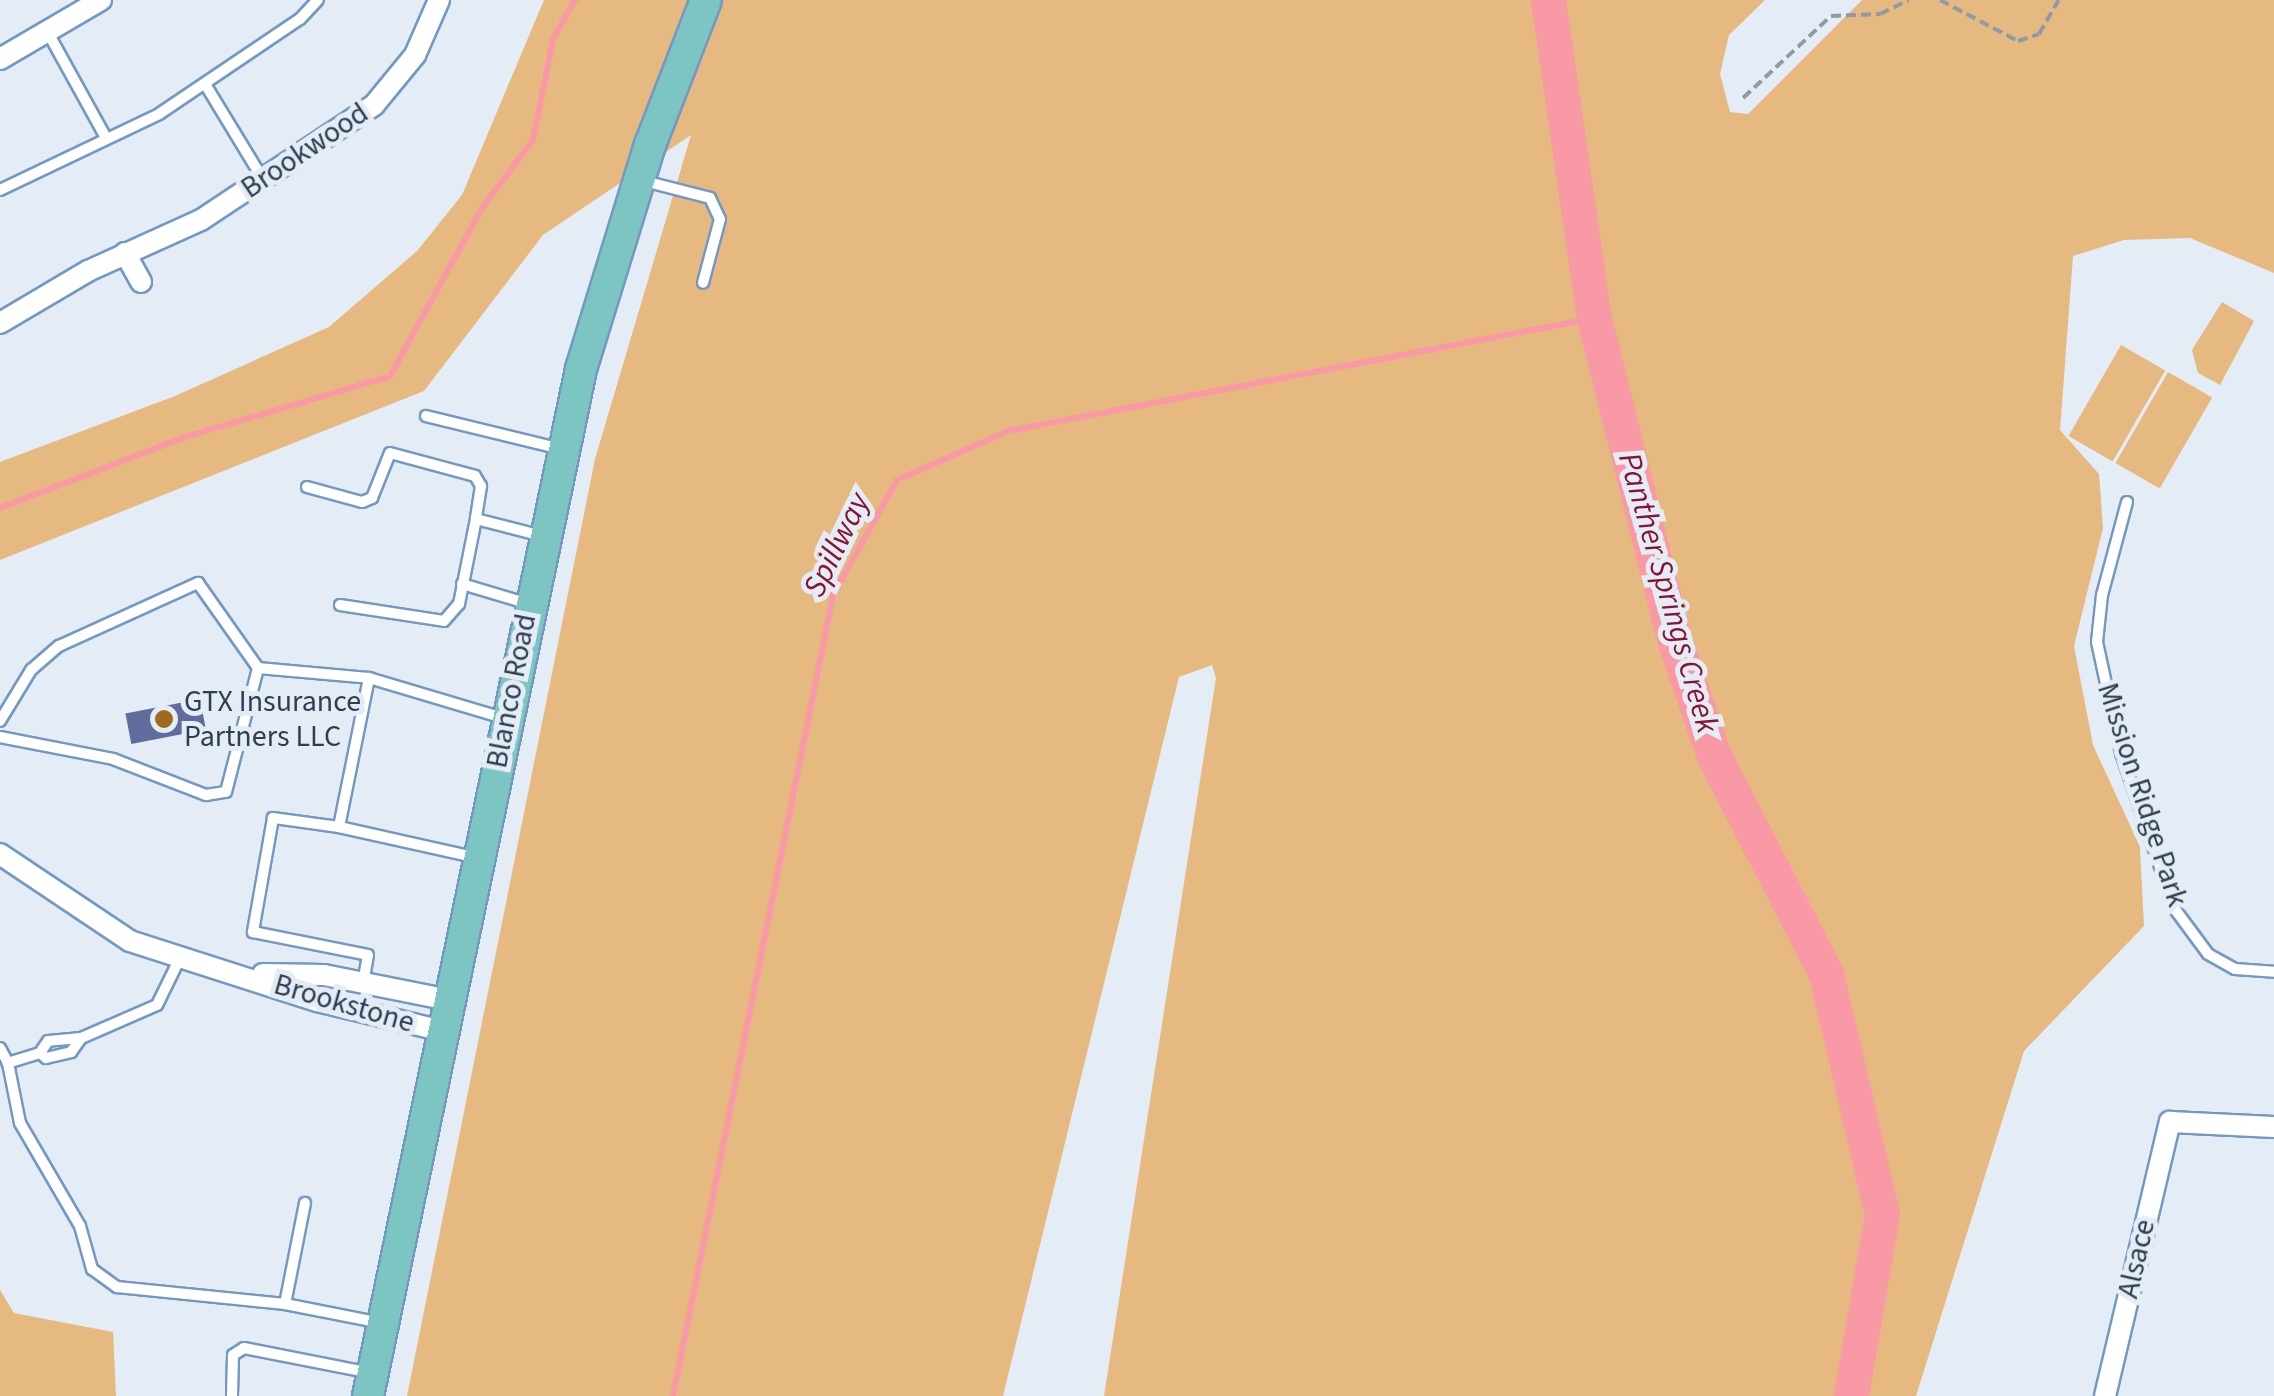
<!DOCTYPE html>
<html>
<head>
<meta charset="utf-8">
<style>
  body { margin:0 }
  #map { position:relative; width:2274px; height:1396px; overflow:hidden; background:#e4ecf5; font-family:"Source Sans 3",sans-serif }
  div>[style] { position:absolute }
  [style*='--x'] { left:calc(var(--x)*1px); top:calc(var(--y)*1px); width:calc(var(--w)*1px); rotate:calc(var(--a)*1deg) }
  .green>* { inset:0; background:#e6b980; transform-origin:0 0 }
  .stream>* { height:6px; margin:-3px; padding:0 3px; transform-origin:3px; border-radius:3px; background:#f999a5 }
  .river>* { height:35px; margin:-17.5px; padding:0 17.5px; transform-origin:17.5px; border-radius:17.5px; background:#f999a5 }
  .building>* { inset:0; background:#606d9c; transform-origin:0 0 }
  .path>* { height:4px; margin-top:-2px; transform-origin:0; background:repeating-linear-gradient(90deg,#8e9aa7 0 10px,transparent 0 15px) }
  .roads { filter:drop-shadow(2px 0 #7399c3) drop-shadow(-2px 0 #7399c3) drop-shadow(0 2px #7399c3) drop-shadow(0 -2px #7399c3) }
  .lane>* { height:10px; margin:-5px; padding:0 5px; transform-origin:5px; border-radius:5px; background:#fff }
  .street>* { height:20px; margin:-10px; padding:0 10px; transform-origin:10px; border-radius:10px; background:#fff }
  .primary>* { height:30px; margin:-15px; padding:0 15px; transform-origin:15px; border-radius:15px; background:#7cc5c2 }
  .dots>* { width:28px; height:28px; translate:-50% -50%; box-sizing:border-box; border:5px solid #e4ecf5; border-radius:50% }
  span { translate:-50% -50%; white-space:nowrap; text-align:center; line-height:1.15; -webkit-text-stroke:10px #e4ecf5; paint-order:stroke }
  .street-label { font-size:30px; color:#2e3e50 }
  .poi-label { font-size:30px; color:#2e3e50 }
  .left { translate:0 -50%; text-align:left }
  .water-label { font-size:32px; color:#851533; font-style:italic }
</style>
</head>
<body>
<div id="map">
  <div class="green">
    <div style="clip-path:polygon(544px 0,1765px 0,1729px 35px,1720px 74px,1730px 112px,1748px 114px,1862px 0,2274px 0,2274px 273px,2190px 238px,2124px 240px,2073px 256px,2060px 430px,2099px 474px,2103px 528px,2074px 646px,2093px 745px,2140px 847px,2144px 926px,2024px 1051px,1916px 1396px,1104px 1396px,1216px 678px,1212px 665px,1179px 677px,1003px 1396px,407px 1396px,595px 459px,691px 135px,543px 235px,424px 391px,0 560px,0 462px,175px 396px,329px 327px,417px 251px,462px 195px)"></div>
    <div style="clip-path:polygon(2222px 302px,2254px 321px,2220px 385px,2198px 373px,2192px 350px)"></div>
    <div style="left:2121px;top:345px;width:51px;height:105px;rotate:30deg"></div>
    <div style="left:2168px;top:372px;width:51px;height:105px;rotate:30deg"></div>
    <div style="clip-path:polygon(0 1290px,14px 1313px,113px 1332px,116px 1396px,0 1396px)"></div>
  </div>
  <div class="stream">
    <div style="--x:0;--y:508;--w:195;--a:-21"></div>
    <div style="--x:182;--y:438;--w:217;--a:-16.6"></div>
    <div style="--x:390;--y:376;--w:192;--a:-61.3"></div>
    <div style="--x:482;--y:208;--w:85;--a:-53.1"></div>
    <div style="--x:533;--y:140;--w:103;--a:-78.8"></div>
    <div style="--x:553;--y:39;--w:45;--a:-60.6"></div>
    <div style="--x:673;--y:1396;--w:817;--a:-78.7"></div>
    <div style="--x:833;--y:595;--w:132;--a:-60.9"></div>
    <div style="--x:897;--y:480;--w:121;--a:-23.8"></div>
    <div style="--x:1008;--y:431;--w:597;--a:-10.91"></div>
  </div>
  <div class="river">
    <div style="--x:1548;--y:0;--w:321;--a:81.8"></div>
    <div style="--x:1594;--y:318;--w:331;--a:76"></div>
    <div style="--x:1674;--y:639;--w:124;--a:71.1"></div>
    <div style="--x:1714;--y:756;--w:245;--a:62.8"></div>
    <div style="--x:1826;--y:974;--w:246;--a:76.9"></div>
    <div style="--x:1882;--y:1214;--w:185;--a:99.7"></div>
  </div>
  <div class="building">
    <div style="left:200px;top:699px;width:31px;height:76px;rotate:79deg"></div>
  </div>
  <div class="path">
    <div style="--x:1940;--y:0;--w:88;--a:27.7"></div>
    <div style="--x:2018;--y:41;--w:22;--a:-18"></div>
    <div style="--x:2039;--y:34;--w:39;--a:-60"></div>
    <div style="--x:1743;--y:98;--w:120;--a:-43"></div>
    <div style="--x:1831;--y:16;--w:49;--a:-2.3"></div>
    <div style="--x:1880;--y:14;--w:32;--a:-26"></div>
  </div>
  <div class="roads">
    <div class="lane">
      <div style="--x:47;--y:31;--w:122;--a:61.1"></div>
      <div style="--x:205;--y:84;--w:114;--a:58.7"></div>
      <div style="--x:644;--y:181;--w:68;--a:14.4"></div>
      <div style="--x:710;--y:198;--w:23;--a:65"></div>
      <div style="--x:720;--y:219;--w:66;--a:104.9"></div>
      <div style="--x:0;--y:190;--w:176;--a:-25.5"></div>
      <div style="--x:159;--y:114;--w:170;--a:-34"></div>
      <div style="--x:300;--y:19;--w:26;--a:-47"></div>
      <div style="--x:426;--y:416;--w:139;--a:13.7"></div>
      <div style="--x:307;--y:487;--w:57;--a:15.3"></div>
      <div style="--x:362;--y:502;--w:11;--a:-22"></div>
      <div style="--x:372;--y:498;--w:48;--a:-68.2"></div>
      <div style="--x:390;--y:453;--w:88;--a:15.1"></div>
      <div style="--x:475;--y:476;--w:12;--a:59"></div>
      <div style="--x:481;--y:486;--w:33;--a:99"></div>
      <div style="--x:476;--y:519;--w:68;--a:14.4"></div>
      <div style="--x:2127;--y:502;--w:96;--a:105"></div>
      <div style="--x:2102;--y:595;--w:47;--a:96.1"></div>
      <div style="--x:2097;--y:642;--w:114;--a:77.8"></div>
      <div style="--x:2121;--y:753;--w:164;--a:71.1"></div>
      <div style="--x:2174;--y:908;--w:57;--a:53.5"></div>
      <div style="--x:2208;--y:954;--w:31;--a:29"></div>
      <div style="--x:2235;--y:969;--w:39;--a:4"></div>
      <div style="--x:462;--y:584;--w:70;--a:16.6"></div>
      <div style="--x:340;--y:605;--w:105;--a:8.7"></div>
      <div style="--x:444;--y:621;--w:23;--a:-49"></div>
      <div style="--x:459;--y:604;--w:87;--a:-78.7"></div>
      <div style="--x:369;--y:678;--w:152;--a:101.4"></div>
      <div style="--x:339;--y:827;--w:142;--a:12.6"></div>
      <div style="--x:0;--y:721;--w:60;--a:-58.7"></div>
      <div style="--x:31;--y:670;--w:37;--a:-41"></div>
      <div style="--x:59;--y:646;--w:153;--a:-24.4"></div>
      <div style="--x:198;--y:583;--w:104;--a:54.8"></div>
      <div style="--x:0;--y:737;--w:115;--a:11"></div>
      <div style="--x:113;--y:759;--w:100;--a:21.2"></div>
      <div style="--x:206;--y:795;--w:20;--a:-9"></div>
      <div style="--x:226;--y:792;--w:128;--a:-75.5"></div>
      <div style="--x:258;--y:668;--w:111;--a:5.1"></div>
      <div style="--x:369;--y:678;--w:140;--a:16.6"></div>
      <div style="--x:339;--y:827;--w:67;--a:-172.2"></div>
      <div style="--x:273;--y:818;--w:116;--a:100"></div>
      <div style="--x:253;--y:932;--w:117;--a:11.3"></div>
      <div style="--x:368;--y:955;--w:28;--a:100"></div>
      <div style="--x:180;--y:958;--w:52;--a:116.1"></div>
      <div style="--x:157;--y:1005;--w:83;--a:156.5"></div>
      <div style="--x:81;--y:1038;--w:33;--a:175"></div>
      <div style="--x:48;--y:1041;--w:14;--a:124"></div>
      <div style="--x:40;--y:1053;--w:34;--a:163"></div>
      <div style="--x:8;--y:1063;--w:61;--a:78.7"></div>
      <div style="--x:20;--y:1123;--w:119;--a:59.8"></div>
      <div style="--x:80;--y:1226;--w:45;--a:74.4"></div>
      <div style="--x:92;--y:1269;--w:31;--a:36"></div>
      <div style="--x:117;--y:1287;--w:169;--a:5.8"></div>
      <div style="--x:285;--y:1304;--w:99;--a:11.1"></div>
      <div style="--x:0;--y:1048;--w:17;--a:62"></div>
      <div style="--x:40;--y:1053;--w:8;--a:40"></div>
      <div style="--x:46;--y:1058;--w:26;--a:-13"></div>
      <div style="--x:71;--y:1052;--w:17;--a:-54"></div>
      <div style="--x:285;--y:1304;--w:103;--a:-78.8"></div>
      <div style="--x:232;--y:1396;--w:41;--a:-88.6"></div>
      <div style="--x:233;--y:1355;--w:13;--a:-32"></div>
      <div style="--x:244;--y:1348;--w:129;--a:11.1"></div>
    </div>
    <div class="street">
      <div style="--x:0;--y:59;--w:117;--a:-30.3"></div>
      <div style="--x:125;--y:253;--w:33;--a:61"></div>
      <div style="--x:0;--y:323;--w:102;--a:-30.6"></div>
      <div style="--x:88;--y:271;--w:124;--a:-24.3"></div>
      <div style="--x:201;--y:220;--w:208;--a:-33.6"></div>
      <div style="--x:374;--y:105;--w:65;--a:-50.6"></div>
      <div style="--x:415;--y:55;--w:60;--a:-66.4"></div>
      <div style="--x:0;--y:854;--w:156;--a:33.8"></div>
      <div style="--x:130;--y:941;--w:196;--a:17.8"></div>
      <div style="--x:317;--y:1001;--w:130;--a:13.4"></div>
      <div style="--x:263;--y:974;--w:61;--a:0.9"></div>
      <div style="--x:324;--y:975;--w:127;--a:11.3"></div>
      <div style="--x:2105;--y:1396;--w:282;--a:-76.7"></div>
      <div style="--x:2170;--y:1122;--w:104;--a:2.8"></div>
    </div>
    <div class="primary">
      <div style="--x:368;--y:1396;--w:1049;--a:-78.28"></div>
      <div style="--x:581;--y:369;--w:234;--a:-72.9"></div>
      <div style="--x:650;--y:145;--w:155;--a:-68.9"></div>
    </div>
  </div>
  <div class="dots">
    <div style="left:164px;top:719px;background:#9d6a20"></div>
  </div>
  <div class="street-label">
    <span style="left:305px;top:151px;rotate:-34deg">Brookwood</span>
    <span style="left:512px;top:691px;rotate:-79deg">Blanco Road</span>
    <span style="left:2142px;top:795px;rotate:72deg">Mission Ridge Park</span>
    <span style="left:344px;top:1004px;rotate:16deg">Brookstone</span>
    <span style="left:2137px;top:1259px;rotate:-77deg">Alsace</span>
  </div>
  <div class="poi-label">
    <span class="left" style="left:184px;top:719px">GTX Insurance<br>Partners LLC</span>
  </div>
  <div class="water-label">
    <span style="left:837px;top:545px;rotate:-64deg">Spillway</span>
    <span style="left:1668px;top:593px;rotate:74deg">Panther Springs Creek</span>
  </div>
</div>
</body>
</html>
